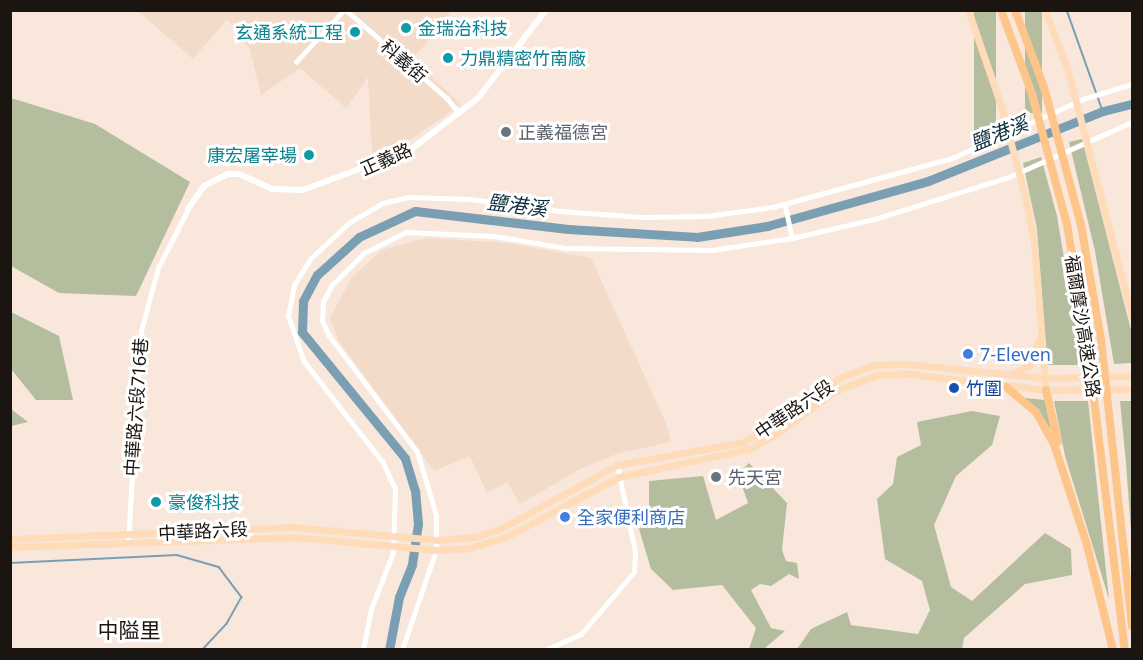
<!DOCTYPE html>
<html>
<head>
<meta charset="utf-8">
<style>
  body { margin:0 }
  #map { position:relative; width:1143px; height:660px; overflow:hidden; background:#f8e7da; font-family:"Noto Sans","Noto Sans TC",sans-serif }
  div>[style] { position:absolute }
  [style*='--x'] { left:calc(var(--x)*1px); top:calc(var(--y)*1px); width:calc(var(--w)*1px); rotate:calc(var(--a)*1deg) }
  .built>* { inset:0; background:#f2dbc8 }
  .green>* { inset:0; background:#b5bd9f; transform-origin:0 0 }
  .stream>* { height:1.5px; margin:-0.75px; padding:0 0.75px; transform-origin:0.75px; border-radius:0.75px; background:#7b9fb2 }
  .river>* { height:9px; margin:-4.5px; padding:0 4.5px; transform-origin:4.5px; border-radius:4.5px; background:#7b9fb2 }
  .street>* { height:4.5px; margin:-2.25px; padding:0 2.25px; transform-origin:2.25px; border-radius:2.25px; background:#fff }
  .secondary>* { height:6px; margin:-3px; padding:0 3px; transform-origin:3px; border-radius:3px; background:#fff }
  .primary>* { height:7px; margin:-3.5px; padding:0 3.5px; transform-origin:3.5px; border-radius:3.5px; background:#fedcb9 }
  .highway>* { height:8px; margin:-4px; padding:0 4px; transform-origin:4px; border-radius:4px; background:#fec58b }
  .dots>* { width:16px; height:16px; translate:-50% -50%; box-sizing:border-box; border:3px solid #fff; border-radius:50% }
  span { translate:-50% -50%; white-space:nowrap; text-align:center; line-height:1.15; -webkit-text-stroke:6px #fff; paint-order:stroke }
  .culture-label { font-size:18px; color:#0d838f }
  .left { translate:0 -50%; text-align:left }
  .right { translate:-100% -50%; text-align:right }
  .street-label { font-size:18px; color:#1b1511 }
  .worship-label { font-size:18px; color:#5b616d }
  .shop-label { font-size:18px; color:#366cbe }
  .transit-label { font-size:18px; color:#164399 }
  .water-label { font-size:20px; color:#0c2d3c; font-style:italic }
  .quarter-label { font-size:21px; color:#1b1511 }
  .frame { position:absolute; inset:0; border:12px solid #1b1511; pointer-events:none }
</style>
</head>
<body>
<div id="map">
  <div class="built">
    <div style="clip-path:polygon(138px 11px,452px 11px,412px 60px,461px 104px,392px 153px,372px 152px,368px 77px,346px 108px,300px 68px,261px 95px,250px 49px,227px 19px,193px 59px)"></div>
    <div style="clip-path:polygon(428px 238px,507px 243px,591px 258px,666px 423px,671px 442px,619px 453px,580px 469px,520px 504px,507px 482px,487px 493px,470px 456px,434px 471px,338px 340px,330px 318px,352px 277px,382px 250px)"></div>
  </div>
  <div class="green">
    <div style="left:974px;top:11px;width:22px;height:123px"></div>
    <div style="left:1025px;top:11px;width:17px;height:102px"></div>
    <div style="clip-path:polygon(11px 98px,95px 124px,190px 182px,136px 296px,59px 293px,11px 266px)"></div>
    <div style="clip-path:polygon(1082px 139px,1132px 334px,1132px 363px,1114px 364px,1095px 251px,1069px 142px)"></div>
    <div style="clip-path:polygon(1041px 157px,1057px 216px,1082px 365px,1047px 365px,1037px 229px,1023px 163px)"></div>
    <div style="clip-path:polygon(11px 312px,59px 336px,73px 400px,36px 400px,11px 369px)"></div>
    <div style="clip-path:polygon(1025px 398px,1045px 400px,1051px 430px,1041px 415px)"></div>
    <div style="clip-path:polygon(1054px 401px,1088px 401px,1109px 599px,1065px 456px)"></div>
    <div style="clip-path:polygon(1120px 401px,1132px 401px,1132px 546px,1126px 463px)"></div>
    <div style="clip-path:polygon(10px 409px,11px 409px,28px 422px,11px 426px)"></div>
    <div style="clip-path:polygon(972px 411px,1000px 416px,992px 445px,956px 476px,934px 525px,951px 587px,972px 601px,1045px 533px,1071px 549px,1072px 575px,1025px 584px,964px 638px,962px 649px,797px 649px,811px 629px,847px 612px,851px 625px,918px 634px,930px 610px,922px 581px,885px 559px,877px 499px,893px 484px,897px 457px,921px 445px,917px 422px)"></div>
    <div style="clip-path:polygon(749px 463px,787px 503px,782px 550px,786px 561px,797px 563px,799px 579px,789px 574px,771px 586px,760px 584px,751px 590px,771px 628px,785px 631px,764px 649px,749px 649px,756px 628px,722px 585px,673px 590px,651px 569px,639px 529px,649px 514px,649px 481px,703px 476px,716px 520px,748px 503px,738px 474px)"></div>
  </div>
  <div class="stream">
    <div style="--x:1067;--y:10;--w:107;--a:70.4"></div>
    <div style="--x:10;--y:563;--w:167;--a:-2.7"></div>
    <div style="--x:177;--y:555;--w:44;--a:15.9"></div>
    <div style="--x:219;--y:567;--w:38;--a:53"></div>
    <div style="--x:242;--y:597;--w:31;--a:119"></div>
    <div style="--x:227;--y:624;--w:35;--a:133"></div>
  </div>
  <div class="river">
    <div style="--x:389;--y:650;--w:54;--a:-79.3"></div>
    <div style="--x:399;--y:597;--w:35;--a:-68"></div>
    <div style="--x:412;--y:564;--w:40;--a:-81.5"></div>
    <div style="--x:418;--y:524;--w:33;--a:-95"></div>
    <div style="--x:415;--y:491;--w:34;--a:-107"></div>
    <div style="--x:405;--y:458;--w:163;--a:-129.3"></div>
    <div style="--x:302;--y:332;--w:31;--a:-88"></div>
    <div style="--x:303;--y:301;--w:30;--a:-62"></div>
    <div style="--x:317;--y:275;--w:57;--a:-42.1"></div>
    <div style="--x:359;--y:237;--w:62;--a:-24.9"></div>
    <div style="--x:415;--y:211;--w:154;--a:6.7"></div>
    <div style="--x:568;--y:229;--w:129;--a:3.5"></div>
    <div style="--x:697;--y:237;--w:71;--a:-8.9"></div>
    <div style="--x:767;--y:226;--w:167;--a:-15.6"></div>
    <div style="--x:928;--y:181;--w:188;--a:-21.8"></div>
    <div style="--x:1103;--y:111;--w:30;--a:-14"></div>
  </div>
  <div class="street">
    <div style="--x:346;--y:10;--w:134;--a:41.1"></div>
    <div style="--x:447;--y:98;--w:19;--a:51"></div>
    <div style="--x:296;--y:62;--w:71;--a:-47.3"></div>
    <div style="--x:785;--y:204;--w:35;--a:78"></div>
    <div style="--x:128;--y:542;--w:211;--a:-86.5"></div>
    <div style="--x:141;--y:331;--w:65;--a:-74.9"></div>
    <div style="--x:158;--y:268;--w:66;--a:-63"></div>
    <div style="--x:363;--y:650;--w:42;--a:-79"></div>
    <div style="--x:371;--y:609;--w:60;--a:-68.6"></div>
    <div style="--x:393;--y:553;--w:64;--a:-88.2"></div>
    <div style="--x:395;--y:489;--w:29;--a:-115"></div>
    <div style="--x:383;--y:463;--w:128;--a:-128"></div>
    <div style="--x:304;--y:362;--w:49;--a:-109.2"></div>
    <div style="--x:288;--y:316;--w:32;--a:-79"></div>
    <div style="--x:294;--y:285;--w:31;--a:-58"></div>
    <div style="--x:310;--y:259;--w:54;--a:-42.8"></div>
    <div style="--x:350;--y:222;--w:38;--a:-30"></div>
    <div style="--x:383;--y:203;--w:26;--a:-13"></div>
    <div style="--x:408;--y:197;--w:62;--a:1.8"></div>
    <div style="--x:470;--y:199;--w:91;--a:7.6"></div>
    <div style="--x:560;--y:211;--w:82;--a:4.2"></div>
    <div style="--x:642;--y:217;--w:64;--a:-0.9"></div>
    <div style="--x:706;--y:216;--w:68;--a:-7.7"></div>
    <div style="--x:773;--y:207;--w:186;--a:-15.3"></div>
    <div style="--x:952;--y:158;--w:144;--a:-24.2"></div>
    <div style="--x:1083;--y:99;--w:51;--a:-17"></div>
    <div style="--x:402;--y:650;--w:106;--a:-71.2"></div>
    <div style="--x:436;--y:550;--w:35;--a:-90"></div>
    <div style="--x:436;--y:515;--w:66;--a:-106.8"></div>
    <div style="--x:417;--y:452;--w:146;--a:-127.2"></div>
    <div style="--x:329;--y:336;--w:17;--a:-115"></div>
    <div style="--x:322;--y:321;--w:19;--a:-87"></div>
    <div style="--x:323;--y:302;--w:18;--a:-63"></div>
    <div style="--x:331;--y:286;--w:47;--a:-45"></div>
    <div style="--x:364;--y:253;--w:47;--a:-26.6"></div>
    <div style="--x:406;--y:232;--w:88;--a:2.6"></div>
    <div style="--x:494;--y:236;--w:73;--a:9.5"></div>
    <div style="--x:566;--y:248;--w:146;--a:0.8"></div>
    <div style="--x:712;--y:250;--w:81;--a:-8.5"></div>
    <div style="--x:792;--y:238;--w:85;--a:-12.9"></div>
    <div style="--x:875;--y:219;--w:140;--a:-17.4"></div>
    <div style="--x:1009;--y:177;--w:135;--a:-24.1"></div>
    <div style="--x:545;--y:650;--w:39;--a:-24"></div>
    <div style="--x:581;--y:634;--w:82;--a:-49.5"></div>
    <div style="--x:634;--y:572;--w:20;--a:-87"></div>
    <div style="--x:635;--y:552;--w:89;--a:-101.7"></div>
  </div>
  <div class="secondary">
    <div style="--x:188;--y:209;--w:28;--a:-55"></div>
    <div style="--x:204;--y:186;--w:27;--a:-27"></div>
    <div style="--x:228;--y:174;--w:11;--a:0"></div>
    <div style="--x:239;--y:174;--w:36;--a:24"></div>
    <div style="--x:272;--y:189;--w:31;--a:2"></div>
    <div style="--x:303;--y:190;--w:114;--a:-20.5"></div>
    <div style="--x:410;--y:150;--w:86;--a:-37.4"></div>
    <div style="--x:478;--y:98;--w:111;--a:-52.3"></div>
  </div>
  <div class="primary">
    <div style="--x:968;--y:10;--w:102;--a:71"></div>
    <div style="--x:1001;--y:106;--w:97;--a:75.1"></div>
    <div style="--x:1026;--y:200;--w:43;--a:79.2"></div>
    <div style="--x:1034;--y:242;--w:148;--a:85.4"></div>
    <div style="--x:1045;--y:10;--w:65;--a:69.3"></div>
    <div style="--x:1068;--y:71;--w:254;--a:75.4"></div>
    <div style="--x:1012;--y:374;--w:20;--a:-27"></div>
    <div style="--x:1030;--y:365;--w:28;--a:-71"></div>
    <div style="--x:10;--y:539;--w:282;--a:-2.4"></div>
    <div style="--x:292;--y:527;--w:146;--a:5.1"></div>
    <div style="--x:437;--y:540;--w:38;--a:-5"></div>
    <div style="--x:475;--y:537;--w:28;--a:-18"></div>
    <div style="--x:502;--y:528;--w:131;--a:-28.7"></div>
    <div style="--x:617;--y:465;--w:129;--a:-10.3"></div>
    <div style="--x:744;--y:442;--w:117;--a:-33.8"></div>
    <div style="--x:841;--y:377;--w:35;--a:-20"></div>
    <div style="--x:874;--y:365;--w:33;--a:-2"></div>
    <div style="--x:907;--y:364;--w:139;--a:5.8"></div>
    <div style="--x:1045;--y:378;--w:87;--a:-1.3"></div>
    <div style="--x:10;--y:547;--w:284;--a:-2"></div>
    <div style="--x:294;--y:537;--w:143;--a:5.2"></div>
    <div style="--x:436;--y:550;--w:33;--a:-3"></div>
    <div style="--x:469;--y:548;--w:39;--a:-17"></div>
    <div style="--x:506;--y:537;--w:128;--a:-28"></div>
    <div style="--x:619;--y:477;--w:133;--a:-12.2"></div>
    <div style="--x:749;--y:449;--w:33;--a:-29"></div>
    <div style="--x:778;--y:433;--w:69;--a:-36.7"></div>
    <div style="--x:833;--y:392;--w:47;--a:-21.1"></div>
    <div style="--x:877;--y:375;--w:33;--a:-2"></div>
    <div style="--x:910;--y:374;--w:137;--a:6.7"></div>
    <div style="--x:1046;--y:390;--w:86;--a:-0.7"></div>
  </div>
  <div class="highway">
    <div style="--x:1001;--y:10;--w:90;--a:69.7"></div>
    <div style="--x:1032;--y:94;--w:136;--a:75"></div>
    <div style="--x:1067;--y:225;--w:119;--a:80.3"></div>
    <div style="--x:1087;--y:342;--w:310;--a:83"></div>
    <div style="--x:1015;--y:10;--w:82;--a:69.4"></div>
    <div style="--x:1044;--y:87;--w:143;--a:75"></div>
    <div style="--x:1081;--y:225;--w:117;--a:80.1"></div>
    <div style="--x:1101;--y:340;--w:288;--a:83.8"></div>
    <div style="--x:1006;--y:387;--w:39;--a:40"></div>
    <div style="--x:1036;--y:412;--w:37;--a:61"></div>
    <div style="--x:1054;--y:444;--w:106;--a:71.9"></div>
    <div style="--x:1087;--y:545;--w:108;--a:76.1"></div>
    <div style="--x:1046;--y:390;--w:53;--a:77"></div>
  </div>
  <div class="dots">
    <div style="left:406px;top:28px;background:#0f9aa8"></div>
    <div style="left:355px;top:32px;background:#0f9aa8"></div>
    <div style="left:448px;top:58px;background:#0f9aa8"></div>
    <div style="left:506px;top:132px;background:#6b7280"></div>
    <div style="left:309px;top:155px;background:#0f9aa8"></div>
    <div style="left:968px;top:354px;background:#3f7fe0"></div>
    <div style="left:954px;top:388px;background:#1a4fb4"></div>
    <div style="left:716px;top:477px;background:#6b7280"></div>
    <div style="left:156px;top:502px;background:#0f9aa8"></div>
    <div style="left:565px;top:517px;background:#3f7fe0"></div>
  </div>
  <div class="culture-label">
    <span class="left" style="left:418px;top:28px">金瑞治科技</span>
    <span class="right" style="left:343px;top:32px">玄通系統工程</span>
    <span class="left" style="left:460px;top:58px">力鼎精密竹南廠</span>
    <span class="right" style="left:297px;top:155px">康宏屠宰場</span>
    <span class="left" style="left:168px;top:502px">豪俊科技</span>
  </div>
  <div class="street-label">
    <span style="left:404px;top:61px;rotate:41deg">科義街</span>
    <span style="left:386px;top:159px;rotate:-24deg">正義路</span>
    <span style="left:1083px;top:326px;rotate:81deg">福爾摩沙高速公路</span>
    <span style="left:136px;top:407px;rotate:-86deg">中華路六段716巷</span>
    <span style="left:794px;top:409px;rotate:-34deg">中華路六段</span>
    <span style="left:203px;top:531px;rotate:-3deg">中華路六段</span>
  </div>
  <div class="worship-label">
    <span class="left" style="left:518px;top:132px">正義福德宮</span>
    <span class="left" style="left:728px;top:477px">先天宮</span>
  </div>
  <div class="shop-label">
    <span class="left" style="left:980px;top:354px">7-Eleven</span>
    <span class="left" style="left:577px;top:517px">全家便利商店</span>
  </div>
  <div class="transit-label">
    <span class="left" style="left:966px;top:388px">竹圍</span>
  </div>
  <div class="water-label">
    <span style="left:999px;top:133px;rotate:-22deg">鹽港溪</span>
    <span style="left:517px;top:205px;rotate:7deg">鹽港溪</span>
  </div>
  <div class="quarter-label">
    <span style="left:129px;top:630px">中隘里</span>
  </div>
  <div class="frame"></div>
</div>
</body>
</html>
